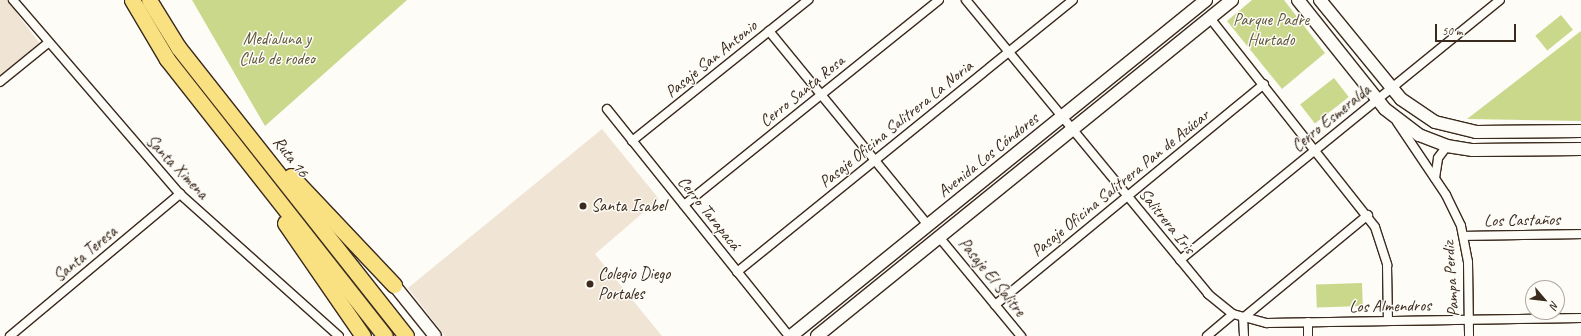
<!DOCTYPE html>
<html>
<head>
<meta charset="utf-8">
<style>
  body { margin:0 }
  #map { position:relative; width:1581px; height:336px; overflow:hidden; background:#fdfcf7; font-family:Caveat,sans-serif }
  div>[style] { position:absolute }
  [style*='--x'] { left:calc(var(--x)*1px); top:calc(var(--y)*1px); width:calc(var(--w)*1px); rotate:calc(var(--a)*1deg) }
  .built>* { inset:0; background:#f0e4d4 }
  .green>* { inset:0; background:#cad88c; transform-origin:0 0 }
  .roads { filter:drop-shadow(1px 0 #3b2a1e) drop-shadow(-1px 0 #3b2a1e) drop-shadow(0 1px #3b2a1e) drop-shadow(0 -1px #3b2a1e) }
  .street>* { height:8px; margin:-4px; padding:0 4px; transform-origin:4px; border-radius:4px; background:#fdfcf7 }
  .secondary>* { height:12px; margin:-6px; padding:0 6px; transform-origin:6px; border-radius:6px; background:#fdfcf7 }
  .highway>* { height:15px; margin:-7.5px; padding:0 7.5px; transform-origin:7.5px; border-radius:7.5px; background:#f9e181 }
  .dots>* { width:11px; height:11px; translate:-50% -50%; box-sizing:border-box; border:2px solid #fdfcf7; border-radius:50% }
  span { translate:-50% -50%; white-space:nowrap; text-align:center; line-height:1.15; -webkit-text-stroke:3px #fdfcf7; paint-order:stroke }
  .park-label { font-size:17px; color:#5f563a }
  .street-label { font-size:17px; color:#3b2a1e }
  .poi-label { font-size:17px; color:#3b2a1e }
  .left { translate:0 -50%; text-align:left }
  .north { position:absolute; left:1525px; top:280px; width:40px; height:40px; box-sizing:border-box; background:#fdfcf7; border:1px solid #afa8a0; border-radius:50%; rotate:118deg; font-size:11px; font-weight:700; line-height:16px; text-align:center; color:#3b2a1e }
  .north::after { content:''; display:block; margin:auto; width:14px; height:18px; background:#3b2a1e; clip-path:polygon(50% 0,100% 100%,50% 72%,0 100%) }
  .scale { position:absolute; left:1435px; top:24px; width:81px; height:18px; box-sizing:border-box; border:2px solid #3b2a1e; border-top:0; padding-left:5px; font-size:12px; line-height:14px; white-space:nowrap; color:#3b2a1e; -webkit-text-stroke:3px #fdfcf7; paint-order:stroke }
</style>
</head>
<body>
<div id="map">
  <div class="built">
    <div style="clip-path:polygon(0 0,11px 0,18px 15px,41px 45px,0 79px)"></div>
    <div style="clip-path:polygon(602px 129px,659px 199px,595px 254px,662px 336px,445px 336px,408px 288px)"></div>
  </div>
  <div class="green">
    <div style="clip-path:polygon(192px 0,407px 0,265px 126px)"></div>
    <div style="clip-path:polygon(1252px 0,1284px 0,1325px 53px,1282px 89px,1227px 21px)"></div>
    <div style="left:1561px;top:15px;width:19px;height:33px;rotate:51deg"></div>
    <div style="clip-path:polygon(1581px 31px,1581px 121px,1467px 119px)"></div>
    <div style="left:1334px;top:78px;width:24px;height:43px;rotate:52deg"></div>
    <div style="left:1362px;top:283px;width:23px;height:46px;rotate:88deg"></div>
  </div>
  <div class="roads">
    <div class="street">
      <div style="--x:13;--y:0;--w:256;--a:49.3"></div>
      <div style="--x:180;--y:194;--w:213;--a:41.8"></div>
      <div style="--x:966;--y:0;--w:381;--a:50.5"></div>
      <div style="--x:1208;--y:294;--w:32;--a:39"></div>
      <div style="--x:1233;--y:314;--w:35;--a:15"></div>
      <div style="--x:1267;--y:323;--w:314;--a:-0.9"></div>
      <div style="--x:1210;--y:18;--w:266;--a:51.7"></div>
      <div style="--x:1375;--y:227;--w:40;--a:72"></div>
      <div style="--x:1387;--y:265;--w:56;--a:89"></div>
      <div style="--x:769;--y:31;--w:251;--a:50.7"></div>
      <div style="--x:0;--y:82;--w:62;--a:-39.1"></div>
      <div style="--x:607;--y:109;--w:291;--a:51.3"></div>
      <div style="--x:1397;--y:122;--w:88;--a:56.1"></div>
      <div style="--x:1446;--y:195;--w:34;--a:64"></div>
      <div style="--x:1461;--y:226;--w:37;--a:79"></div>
      <div style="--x:1468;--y:262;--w:74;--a:89.2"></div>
      <div style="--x:632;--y:141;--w:226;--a:-38.7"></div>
      <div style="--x:1435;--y:178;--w:20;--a:-81"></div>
      <div style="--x:1438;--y:158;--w:15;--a:-53"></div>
      <div style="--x:684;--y:205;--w:327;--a:-38.8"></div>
      <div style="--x:1464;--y:236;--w:117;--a:-1"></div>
      <div style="--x:939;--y:237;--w:129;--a:50.4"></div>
      <div style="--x:1180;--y:260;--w:412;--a:-39.1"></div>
      <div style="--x:737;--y:272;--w:432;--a:-39"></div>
      <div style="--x:995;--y:305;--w:348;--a:-39.4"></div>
      <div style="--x:10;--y:336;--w:222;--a:-39.9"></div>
      <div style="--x:1207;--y:336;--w:34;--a:-40"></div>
      <div style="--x:1244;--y:336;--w:18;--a:-93"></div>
      <div style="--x:1243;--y:318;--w:162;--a:-39.5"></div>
      <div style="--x:1308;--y:336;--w:14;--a:-90"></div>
    </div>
    <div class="secondary">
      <div style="--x:1298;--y:0;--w:139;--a:51.4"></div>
      <div style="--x:1385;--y:109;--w:43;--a:37.4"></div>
      <div style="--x:1419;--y:135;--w:30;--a:21"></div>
      <div style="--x:1447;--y:146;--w:26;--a:9"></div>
      <div style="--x:1473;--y:150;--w:108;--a:-0.5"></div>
      <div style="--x:1320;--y:0;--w:128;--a:50.7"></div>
      <div style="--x:1401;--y:99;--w:41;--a:34.1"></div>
      <div style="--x:1435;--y:122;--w:42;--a:13.7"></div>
      <div style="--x:1476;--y:132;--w:105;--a:-0.5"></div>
      <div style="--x:394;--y:285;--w:65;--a:51.2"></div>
      <div style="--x:791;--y:336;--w:534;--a:-38.99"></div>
      <div style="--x:817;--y:336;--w:534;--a:-38.99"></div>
    </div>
    <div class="highway">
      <div style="--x:132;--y:0;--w:69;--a:59.3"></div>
      <div style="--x:167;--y:59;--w:352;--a:51.8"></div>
      <div style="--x:149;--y:0;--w:55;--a:58.3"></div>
      <div style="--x:178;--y:47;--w:368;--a:51.7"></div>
      <div style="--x:291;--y:176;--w:150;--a:46.6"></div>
      <div style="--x:285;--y:223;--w:137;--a:55.4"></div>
    </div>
  </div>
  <div class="dots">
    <div style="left:583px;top:206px;background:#3b2a1e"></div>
    <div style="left:590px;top:284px;background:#3b2a1e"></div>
  </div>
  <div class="park-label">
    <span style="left:1271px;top:30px">Parque Padre<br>Hurtado</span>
    <span style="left:277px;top:49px">Medialuna y<br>Club de rodeo</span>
  </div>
  <div class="street-label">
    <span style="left:711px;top:59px;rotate:-39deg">Pasaje San Antonio</span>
    <span style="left:802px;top:91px;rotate:-39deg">Cerro Santa Rosa</span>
    <span style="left:1331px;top:118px;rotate:-39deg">Cerro Esmeralda</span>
    <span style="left:896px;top:124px;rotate:-39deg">Pasaje Oficina Salitrera La Noria</span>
    <span style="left:988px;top:155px;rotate:-39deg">Avenida Los Cóndores</span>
    <span style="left:291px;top:157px;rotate:52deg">Ruta 16</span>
    <span style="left:177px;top:167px;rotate:46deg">Santa Ximena</span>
    <span style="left:1120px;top:183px;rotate:-39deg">Pasaje Oficina Salitrera Pan de Azúcar</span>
    <span style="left:709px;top:213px;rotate:51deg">Cerro Tarapacá</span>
    <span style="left:1522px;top:220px;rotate:-1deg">Los Castaños</span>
    <span style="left:1167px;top:221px;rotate:51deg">Salitrera Iris</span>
    <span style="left:85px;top:254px;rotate:-40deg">Santa Teresa</span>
    <span style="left:992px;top:277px;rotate:51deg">Pasaje El Salitre</span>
    <span style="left:1451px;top:279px;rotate:-94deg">Pampa Perdiz</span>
    <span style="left:1390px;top:306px;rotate:-1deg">Los Almendros</span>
  </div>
  <div class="poi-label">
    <span class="left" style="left:591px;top:206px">Santa Isabel</span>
    <span class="left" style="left:598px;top:284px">Colegio Diego<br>Portales</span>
  </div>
  <div class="north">N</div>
  <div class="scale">50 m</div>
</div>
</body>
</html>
